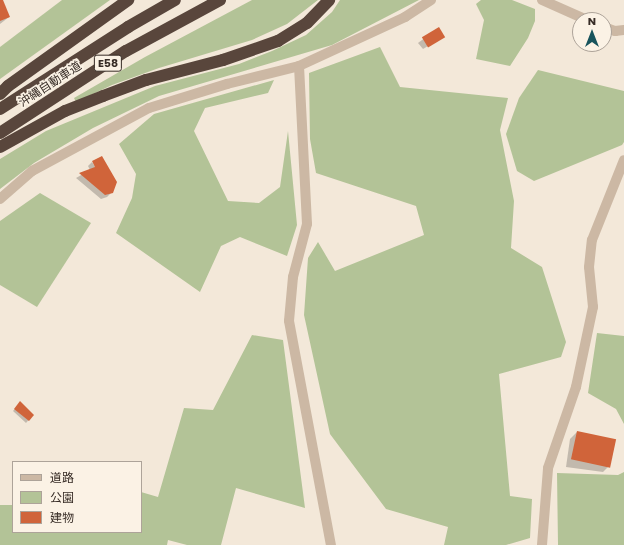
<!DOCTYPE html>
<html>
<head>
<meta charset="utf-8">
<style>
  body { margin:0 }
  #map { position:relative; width:624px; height:545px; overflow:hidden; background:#f3e8d9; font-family:Poppins,"Noto Sans JP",sans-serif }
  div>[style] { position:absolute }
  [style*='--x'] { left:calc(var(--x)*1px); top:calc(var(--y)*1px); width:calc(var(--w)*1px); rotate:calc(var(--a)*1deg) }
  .green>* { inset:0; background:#b3c397 }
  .shadow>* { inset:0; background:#0003 }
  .building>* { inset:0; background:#d0643a; transform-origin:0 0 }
  .minor>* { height:10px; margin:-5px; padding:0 5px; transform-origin:5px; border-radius:5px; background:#ccb8a4 }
  .motorway>* { height:12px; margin:-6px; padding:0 6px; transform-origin:6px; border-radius:6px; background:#59463c }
  span { translate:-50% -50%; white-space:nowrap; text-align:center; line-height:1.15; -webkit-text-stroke:3.5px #fbf2e5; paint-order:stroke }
  .shield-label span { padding:1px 3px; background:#fbf2e5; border:1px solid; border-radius:3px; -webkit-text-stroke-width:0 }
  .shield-label { font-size:11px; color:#372c26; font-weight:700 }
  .street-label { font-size:12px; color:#372c26 }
  .legend { position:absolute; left:12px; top:461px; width:130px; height:72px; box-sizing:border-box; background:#fbf2e5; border:1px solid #ada399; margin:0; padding:5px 7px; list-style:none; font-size:12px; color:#372c26 }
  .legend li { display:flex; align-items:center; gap:8px; height:20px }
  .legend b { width:20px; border:1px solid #ada399 }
  .north { position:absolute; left:572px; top:12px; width:40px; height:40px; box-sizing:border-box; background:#fbf2e5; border:1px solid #ada399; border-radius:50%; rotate:0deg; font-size:11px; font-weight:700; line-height:16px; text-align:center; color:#372c26 }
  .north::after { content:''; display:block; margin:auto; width:14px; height:18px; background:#18545c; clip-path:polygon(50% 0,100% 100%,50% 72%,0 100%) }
</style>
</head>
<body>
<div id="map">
  <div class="green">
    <div style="clip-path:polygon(62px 0,110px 0,0 79px,0 47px)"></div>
    <div style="clip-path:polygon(252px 0,318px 0,287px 24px,252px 40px,159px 68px,112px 85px,76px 102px,74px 98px,145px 57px)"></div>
    <div style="clip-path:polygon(340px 0,419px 0,332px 45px,159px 96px,93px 128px,34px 163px,0 189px,0 159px,46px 131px,155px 86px,239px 64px,272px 51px,306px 35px,332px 12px)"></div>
    <div style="clip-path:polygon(481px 0,512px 0,535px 9px,535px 21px,528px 38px,510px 66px,476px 59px,484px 20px,476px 4px)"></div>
    <div style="clip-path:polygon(380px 47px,400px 87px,508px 98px,500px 130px,514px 201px,511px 248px,542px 267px,566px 342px,561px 357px,499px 374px,510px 496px,532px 499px,530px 538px,506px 545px,444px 545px,448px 527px,386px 509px,330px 434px,304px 315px,308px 258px,318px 242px,335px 271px,424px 235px,416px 206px,316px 173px,310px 139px,309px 73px)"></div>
    <div style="clip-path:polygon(538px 70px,624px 91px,624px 142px,622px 145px,534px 181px,517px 171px,506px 134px,519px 98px)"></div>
    <div style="clip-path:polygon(274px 80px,268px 93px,205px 108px,194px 131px,228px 201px,259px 203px,280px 187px,288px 131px,297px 225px,287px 256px,240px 237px,221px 246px,200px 292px,116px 233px,132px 198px,136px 174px,119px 144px,154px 114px)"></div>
    <div style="clip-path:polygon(40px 193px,91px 223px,37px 307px,0 285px,0 221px)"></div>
    <div style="clip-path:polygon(597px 333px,624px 336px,624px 424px,616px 409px,588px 393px)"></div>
    <div style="clip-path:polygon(252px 335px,283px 340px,305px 508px,236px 488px,221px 545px,187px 545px,168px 540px,167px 545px,0 545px,0 505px,13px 505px,13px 532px,141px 532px,141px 492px,158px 497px,184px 408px,213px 410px)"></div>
    <div style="clip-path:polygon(624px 472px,624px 545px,558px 545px,557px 473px,618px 475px)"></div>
  </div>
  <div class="shadow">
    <div style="clip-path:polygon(0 0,2px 0,9px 17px,0 24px)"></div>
    <div style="clip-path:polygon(438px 28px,443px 37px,423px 49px,418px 43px)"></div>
    <div style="clip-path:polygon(92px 162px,112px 192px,107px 197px,101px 199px,76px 178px,90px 170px,88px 166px)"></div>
    <div style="clip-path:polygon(18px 405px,33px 415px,26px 423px,13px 411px)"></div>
    <div style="clip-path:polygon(577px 432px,610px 465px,603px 472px,566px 467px,570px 439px)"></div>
  </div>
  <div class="building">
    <div style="clip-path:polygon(0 0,3px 0,10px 17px,0 21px)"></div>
    <div style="left:439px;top:27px;width:12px;height:20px;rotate:59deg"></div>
    <div style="clip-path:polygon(102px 156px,117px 182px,113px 193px,105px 195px,79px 173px,95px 167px,92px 161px)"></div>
    <div style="clip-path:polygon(20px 401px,34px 415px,29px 421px,14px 409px)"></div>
    <div style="left:577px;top:431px;width:40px;height:29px;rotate:12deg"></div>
  </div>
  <div class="minor">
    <div style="--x:542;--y:0;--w:49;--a:24"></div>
    <div style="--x:604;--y:27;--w:12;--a:20"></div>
    <div style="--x:615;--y:31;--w:9;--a:-6"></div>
    <div style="--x:299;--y:66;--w:158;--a:87.1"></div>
    <div style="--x:307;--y:224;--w:55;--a:104.8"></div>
    <div style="--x:293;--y:277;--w:44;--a:95.2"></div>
    <div style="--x:289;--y:321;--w:228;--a:79.4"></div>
    <div style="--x:0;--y:199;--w:43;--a:-41.2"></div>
    <div style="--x:32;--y:171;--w:133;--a:-28.3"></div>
    <div style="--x:149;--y:108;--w:82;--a:-17.1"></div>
    <div style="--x:227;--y:84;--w:74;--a:-14"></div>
    <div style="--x:299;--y:66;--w:117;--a:-24.8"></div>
    <div style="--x:405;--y:17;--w:31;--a:-33"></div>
    <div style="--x:542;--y:545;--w:77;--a:-85.5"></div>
    <div style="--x:548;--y:468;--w:86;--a:-70.9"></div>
    <div style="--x:576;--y:387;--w:82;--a:-78"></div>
    <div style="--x:593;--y:307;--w:40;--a:-95.7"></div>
    <div style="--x:589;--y:267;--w:27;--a:-84"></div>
    <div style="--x:592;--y:240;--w:86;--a:-68.2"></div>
  </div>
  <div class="motorway">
    <div style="--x:0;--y:94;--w:11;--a:-45"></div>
    <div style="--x:8;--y:86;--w:148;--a:-35.6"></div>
    <div style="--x:0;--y:109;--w:152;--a:-32.6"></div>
    <div style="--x:128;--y:27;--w:54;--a:-29.9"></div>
    <div style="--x:0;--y:133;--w:150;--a:-33.1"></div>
    <div style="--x:126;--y:51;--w:107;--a:-28.5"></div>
    <div style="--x:0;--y:147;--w:74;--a:-29"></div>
    <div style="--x:65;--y:111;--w:41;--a:-21.5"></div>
    <div style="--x:103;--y:96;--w:46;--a:-20.4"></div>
    <div style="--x:146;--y:80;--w:80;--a:-14.6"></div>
    <div style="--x:223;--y:60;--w:58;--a:-19.1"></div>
    <div style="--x:278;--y:41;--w:34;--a:-32"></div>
    <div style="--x:307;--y:23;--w:32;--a:-46"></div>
  </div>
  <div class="shield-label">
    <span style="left:108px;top:63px">E58</span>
  </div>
  <div class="street-label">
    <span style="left:50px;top:84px;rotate:-33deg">沖縄自動車道</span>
  </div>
  <ul class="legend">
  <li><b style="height:5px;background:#ccb8a4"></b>道路</li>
  <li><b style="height:11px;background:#b3c397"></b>公園</li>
  <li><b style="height:11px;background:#d0643a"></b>建物</li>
  </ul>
  <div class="north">N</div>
</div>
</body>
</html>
